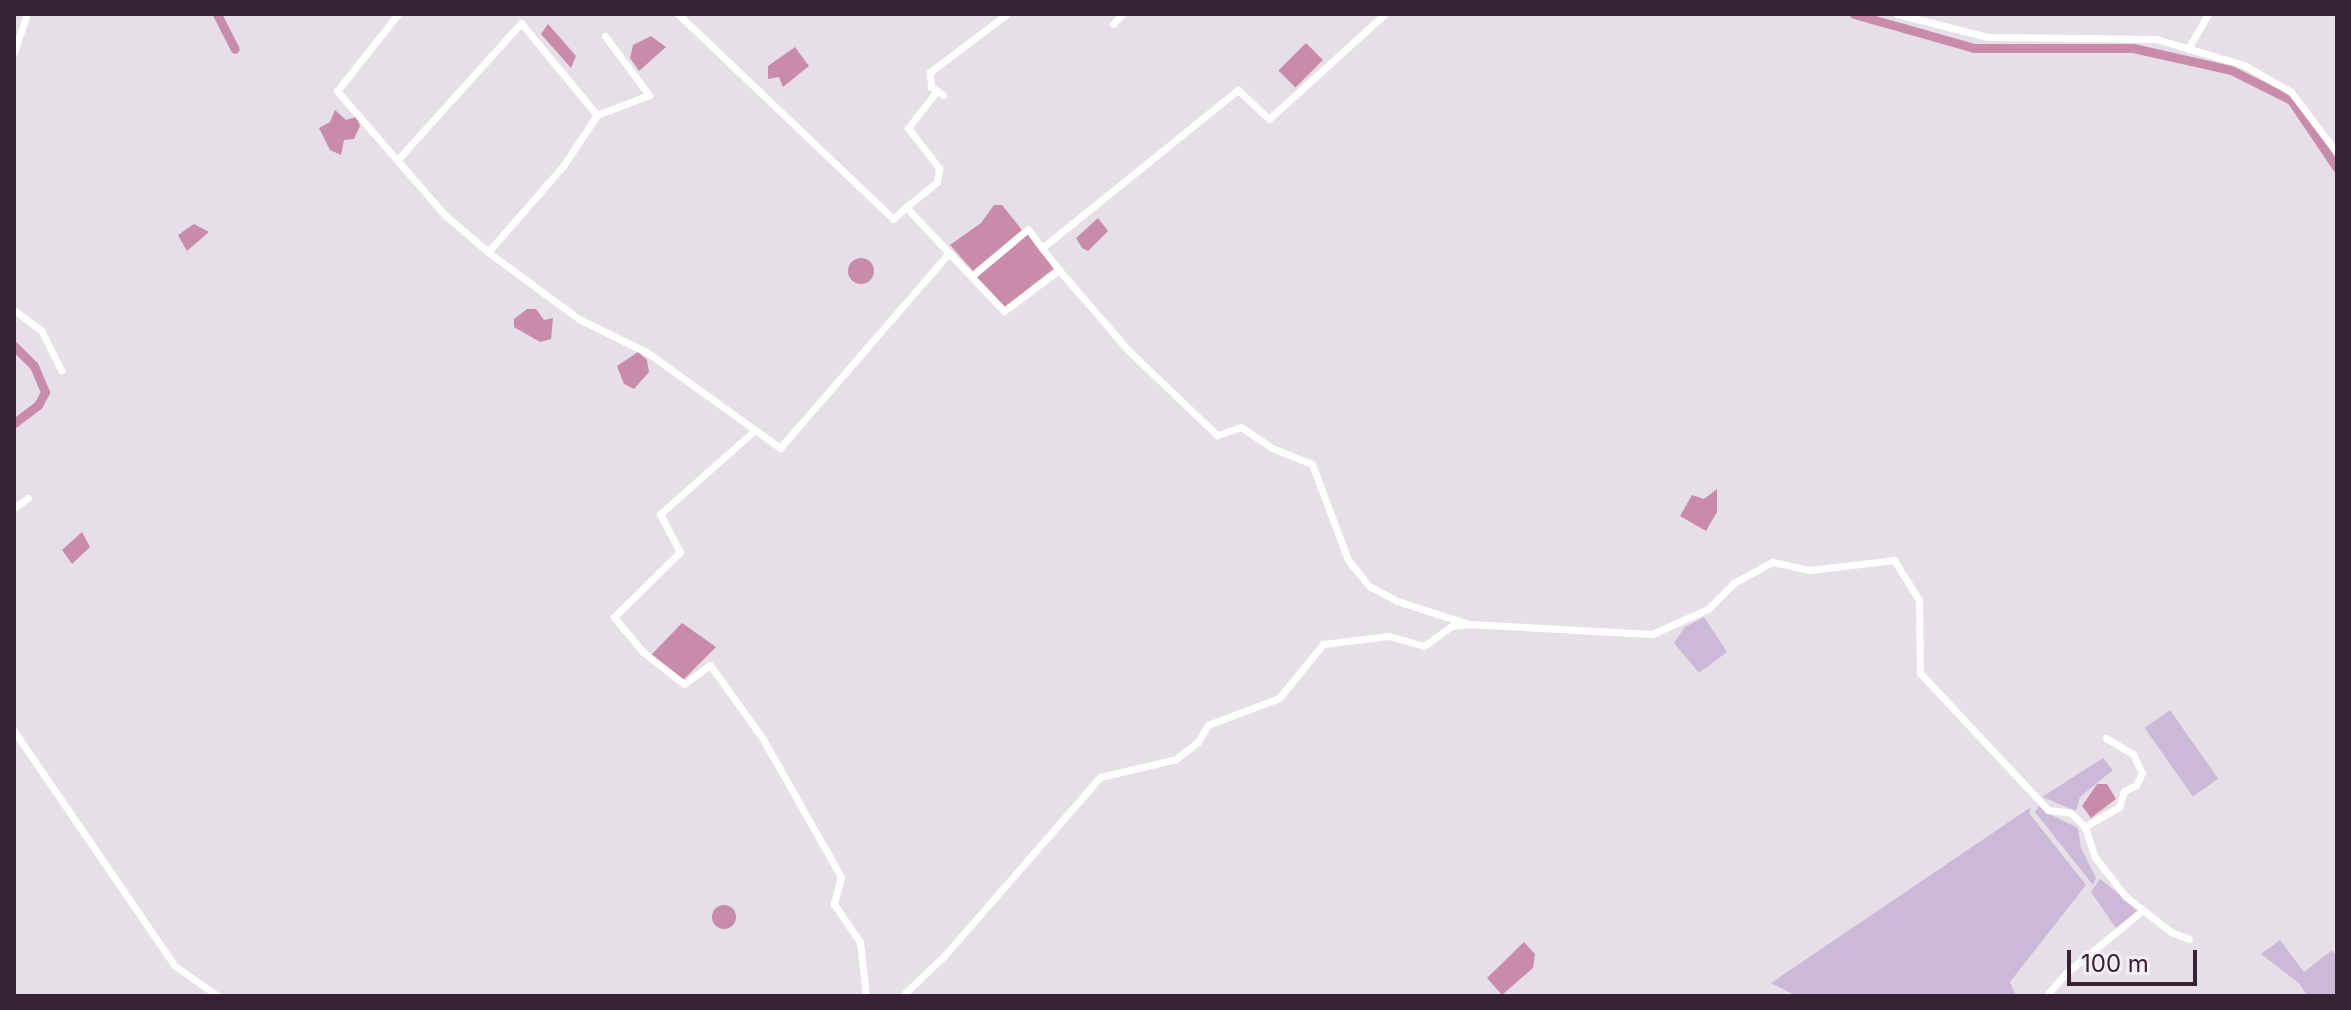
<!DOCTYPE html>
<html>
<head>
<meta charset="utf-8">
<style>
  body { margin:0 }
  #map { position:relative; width:2351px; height:1010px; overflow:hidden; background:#e7dfe8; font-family:Inter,sans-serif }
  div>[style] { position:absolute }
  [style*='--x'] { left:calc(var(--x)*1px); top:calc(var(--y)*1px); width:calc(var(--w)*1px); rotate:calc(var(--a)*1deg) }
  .green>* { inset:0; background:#ccb9d8; transform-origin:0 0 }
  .water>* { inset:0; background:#c98baa; transform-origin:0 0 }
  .round { border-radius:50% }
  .canal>* { height:9px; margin:-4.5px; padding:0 4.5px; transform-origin:4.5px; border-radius:4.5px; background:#c98baa }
  .street>* { height:7px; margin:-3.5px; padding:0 3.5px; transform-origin:3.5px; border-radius:3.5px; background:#fff }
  span { translate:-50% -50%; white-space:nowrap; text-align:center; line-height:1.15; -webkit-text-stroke:6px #f4eef6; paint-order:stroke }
  .frame { position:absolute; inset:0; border:16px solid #372135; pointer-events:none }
  .scale { position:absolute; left:2067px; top:950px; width:130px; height:36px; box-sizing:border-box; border:4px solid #372135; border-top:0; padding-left:10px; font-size:24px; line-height:28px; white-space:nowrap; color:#372135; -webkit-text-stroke:6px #f4eef6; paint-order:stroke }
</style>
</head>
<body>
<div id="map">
  <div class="green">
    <div style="clip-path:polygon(1704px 617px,1727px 652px,1699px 673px,1674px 643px,1685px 627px)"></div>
    <div style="left:2170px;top:710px;width:84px;height:31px;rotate:55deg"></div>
    <div style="clip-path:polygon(2103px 758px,2113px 770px,2080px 797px,2076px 811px,2042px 797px)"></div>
    <div style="clip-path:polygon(2040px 805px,2045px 812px,2078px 828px,2081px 848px,2096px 878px,2093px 885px,2035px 812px)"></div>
    <div style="clip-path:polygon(2031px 807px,2029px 813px,2086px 885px,2010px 982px,2016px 996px,1797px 996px,1771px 983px)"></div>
    <div style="clip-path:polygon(2100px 879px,2139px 910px,2116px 928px,2091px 892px)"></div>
    <div style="clip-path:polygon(2280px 940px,2304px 972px,2332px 950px,2337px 958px,2337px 996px,2307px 996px,2300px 984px,2261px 954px)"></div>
  </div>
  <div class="water">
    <div style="clip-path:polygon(548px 24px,576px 56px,571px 68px,541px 34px)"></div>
    <div style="clip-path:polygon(651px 36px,666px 47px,639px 71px,630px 58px,633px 45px)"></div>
    <div style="left:1306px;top:43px;width:24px;height:39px;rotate:45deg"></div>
    <div style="clip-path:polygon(795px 47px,809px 66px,783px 87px,779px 77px,768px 79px,768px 66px)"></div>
    <div style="clip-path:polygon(335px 110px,346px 120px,356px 117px,360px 126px,354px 139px,344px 140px,341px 155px,330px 150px,319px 128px,330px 122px)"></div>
    <div style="clip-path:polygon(994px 205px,1002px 205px,1022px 230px,973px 271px,950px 245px,981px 223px)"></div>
    <div style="clip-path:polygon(1098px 218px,1108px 231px,1088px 251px,1082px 248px,1076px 238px)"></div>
    <div style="clip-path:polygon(194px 224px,209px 232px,187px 251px,178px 235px)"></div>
    <div style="left:1028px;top:234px;width:43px;height:67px;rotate:52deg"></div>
    <div class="round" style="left:848px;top:258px;width:26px;height:26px"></div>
    <div style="clip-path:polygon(527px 309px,536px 309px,544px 320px,553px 318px,551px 339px,540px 342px,514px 327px,514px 319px)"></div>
    <div style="clip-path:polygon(638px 352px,647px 360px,649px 372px,634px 389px,624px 384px,617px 366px)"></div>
    <div style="clip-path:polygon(1717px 489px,1717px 512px,1706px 531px,1680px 516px,1692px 495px,1704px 499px)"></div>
    <div style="clip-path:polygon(82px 532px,90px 547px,72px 564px,62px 550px)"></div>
    <div style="clip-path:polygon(682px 623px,716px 647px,683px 680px,651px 655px)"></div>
    <div style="clip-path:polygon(2097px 784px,2107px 784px,2116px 799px,2091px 818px,2082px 806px)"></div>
    <div class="round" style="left:712px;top:905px;width:24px;height:24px"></div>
    <div style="clip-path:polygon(1524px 942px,1535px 954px,1533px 968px,1502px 995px,1487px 978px)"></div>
  </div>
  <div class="canal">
    <div style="--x:217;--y:14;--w:39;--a:63"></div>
    <div style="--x:1854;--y:14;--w:125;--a:15.8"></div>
    <div style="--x:1974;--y:48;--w:159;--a:0"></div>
    <div style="--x:2133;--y:48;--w:100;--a:12.7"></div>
    <div style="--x:2231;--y:70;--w:67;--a:26.6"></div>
    <div style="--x:2291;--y:100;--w:82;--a:55.9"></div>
    <div style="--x:14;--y:346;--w:28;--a:45"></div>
    <div style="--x:34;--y:366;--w:28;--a:67"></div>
    <div style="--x:45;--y:392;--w:15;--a:118"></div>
    <div style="--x:38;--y:405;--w:30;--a:143"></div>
  </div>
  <div class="street">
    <div style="--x:398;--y:14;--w:98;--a:128.4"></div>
    <div style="--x:337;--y:91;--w:163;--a:49"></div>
    <div style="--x:444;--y:214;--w:58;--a:40.8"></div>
    <div style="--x:678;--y:14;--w:297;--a:43.6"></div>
    <div style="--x:893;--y:219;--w:18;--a:-43"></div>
    <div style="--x:1897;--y:14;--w:93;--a:14.3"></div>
    <div style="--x:1987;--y:37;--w:169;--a:0.7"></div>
    <div style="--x:2156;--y:39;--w:92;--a:16.5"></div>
    <div style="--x:2244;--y:65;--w:54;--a:29.9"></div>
    <div style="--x:2291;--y:92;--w:76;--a:53"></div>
    <div style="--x:1113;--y:24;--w:13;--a:-48"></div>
    <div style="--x:605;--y:36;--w:74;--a:53.3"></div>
    <div style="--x:649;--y:95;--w:56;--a:159"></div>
    <div style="--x:597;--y:115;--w:61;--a:123.7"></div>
    <div style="--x:563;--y:166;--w:114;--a:131.1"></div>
    <div style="--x:488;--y:252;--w:113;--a:36.4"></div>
    <div style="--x:579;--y:319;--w:77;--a:26.2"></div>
    <div style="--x:648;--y:353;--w:163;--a:35.7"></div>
    <div style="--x:780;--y:448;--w:258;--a:-49.1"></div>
    <div style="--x:949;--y:253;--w:80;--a:46.5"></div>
    <div style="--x:1004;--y:311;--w:69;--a:-36.7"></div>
    <div style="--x:1059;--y:270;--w:107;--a:49.2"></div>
    <div style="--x:1129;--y:351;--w:122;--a:43.7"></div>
    <div style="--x:1217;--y:435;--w:25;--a:-18"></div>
    <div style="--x:1241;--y:427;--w:37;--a:34"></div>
    <div style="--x:1272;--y:448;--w:43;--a:21.8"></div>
    <div style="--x:1312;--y:464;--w:103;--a:69.4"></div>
    <div style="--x:1348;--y:560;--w:33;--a:51"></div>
    <div style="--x:1369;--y:586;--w:32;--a:28"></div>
    <div style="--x:1397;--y:601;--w:76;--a:17.7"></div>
    <div style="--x:2188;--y:49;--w:40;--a:-60.3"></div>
    <div style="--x:14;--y:52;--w:40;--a:-71.1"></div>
    <div style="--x:936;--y:92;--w:46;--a:127.9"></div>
    <div style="--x:908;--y:128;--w:51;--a:52.2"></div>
    <div style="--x:939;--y:168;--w:14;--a:98"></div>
    <div style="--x:937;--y:182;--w:40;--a:141"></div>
    <div style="--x:906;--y:207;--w:63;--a:46.9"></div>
    <div style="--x:943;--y:95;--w:14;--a:-146"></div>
    <div style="--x:931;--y:87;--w:15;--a:-94"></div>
    <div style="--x:930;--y:72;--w:96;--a:-37"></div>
    <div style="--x:399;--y:158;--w:182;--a:-47.9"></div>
    <div style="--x:521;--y:23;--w:119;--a:50.4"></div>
    <div style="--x:1042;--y:248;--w:28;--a:52"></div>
    <div style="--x:972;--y:276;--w:73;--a:-40"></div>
    <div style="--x:1028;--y:229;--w:24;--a:54"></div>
    <div style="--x:1042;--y:248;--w:252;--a:-38.9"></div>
    <div style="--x:1238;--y:90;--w:42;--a:43.1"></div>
    <div style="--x:1269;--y:119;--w:156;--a:-42.2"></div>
    <div style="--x:14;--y:310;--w:34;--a:37"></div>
    <div style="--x:41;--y:330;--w:45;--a:63.4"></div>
    <div style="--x:755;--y:430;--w:127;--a:138.5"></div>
    <div style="--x:660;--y:514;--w:43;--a:62.2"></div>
    <div style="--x:680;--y:552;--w:93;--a:135.4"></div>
    <div style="--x:614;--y:617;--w:45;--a:50.4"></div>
    <div style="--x:643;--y:652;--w:52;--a:38"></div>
    <div style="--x:684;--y:684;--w:32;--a:-36"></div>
    <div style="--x:710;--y:665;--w:91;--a:54.4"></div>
    <div style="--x:763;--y:739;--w:159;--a:60.5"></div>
    <div style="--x:841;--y:877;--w:28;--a:105"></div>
    <div style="--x:834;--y:904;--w:46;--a:55.6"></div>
    <div style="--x:860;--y:942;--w:54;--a:83.7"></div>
    <div style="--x:14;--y:508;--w:17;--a:-36"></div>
    <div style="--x:14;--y:731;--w:285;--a:55.6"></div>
    <div style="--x:175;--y:966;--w:52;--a:34.9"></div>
    <div style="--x:2106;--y:738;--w:31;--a:31"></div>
    <div style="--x:2133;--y:754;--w:21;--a:65"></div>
    <div style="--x:2142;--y:773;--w:13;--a:117"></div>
    <div style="--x:2136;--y:785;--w:13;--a:153"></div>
    <div style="--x:2124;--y:791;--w:17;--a:107"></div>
    <div style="--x:2119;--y:807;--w:39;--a:150"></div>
    <div style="--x:2085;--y:827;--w:32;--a:72"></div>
    <div style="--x:2095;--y:857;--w:49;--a:52.4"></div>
    <div style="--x:2125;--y:896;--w:58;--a:38"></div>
    <div style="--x:2171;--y:932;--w:19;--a:21"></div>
    <div style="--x:902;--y:996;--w:58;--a:-43.6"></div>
    <div style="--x:944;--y:956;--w:237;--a:-48.9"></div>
    <div style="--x:1100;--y:777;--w:78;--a:-13.3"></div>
    <div style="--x:1176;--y:759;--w:28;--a:-38"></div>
    <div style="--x:1198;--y:742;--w:20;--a:-60"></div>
    <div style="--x:1208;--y:725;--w:76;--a:-20.8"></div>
    <div style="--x:1279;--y:698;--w:70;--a:-50.8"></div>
    <div style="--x:1323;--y:644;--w:66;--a:-6.9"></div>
    <div style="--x:1389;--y:636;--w:36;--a:16"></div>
    <div style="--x:1424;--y:646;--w:34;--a:-36"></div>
    <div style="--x:1452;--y:626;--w:17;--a:-7"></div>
    <div style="--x:1469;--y:624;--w:183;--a:3.1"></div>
    <div style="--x:1652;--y:634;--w:61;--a:-24.1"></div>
    <div style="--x:1708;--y:609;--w:37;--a:-45"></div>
    <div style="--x:1734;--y:583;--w:43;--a:-28.9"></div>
    <div style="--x:1772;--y:562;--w:38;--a:12"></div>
    <div style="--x:1809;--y:570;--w:86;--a:-6.7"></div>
    <div style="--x:1894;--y:560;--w:47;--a:58"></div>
    <div style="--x:1919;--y:600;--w:73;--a:89.2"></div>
    <div style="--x:1920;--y:673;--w:187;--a:46.9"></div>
    <div style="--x:2048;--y:810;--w:23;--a:7"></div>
    <div style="--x:2071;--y:813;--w:20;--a:45"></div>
    <div style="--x:2046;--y:996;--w:30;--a:-49"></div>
    <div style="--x:2066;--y:973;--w:99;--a:-39.3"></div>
  </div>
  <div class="frame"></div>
  <div class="scale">100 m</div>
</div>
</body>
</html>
